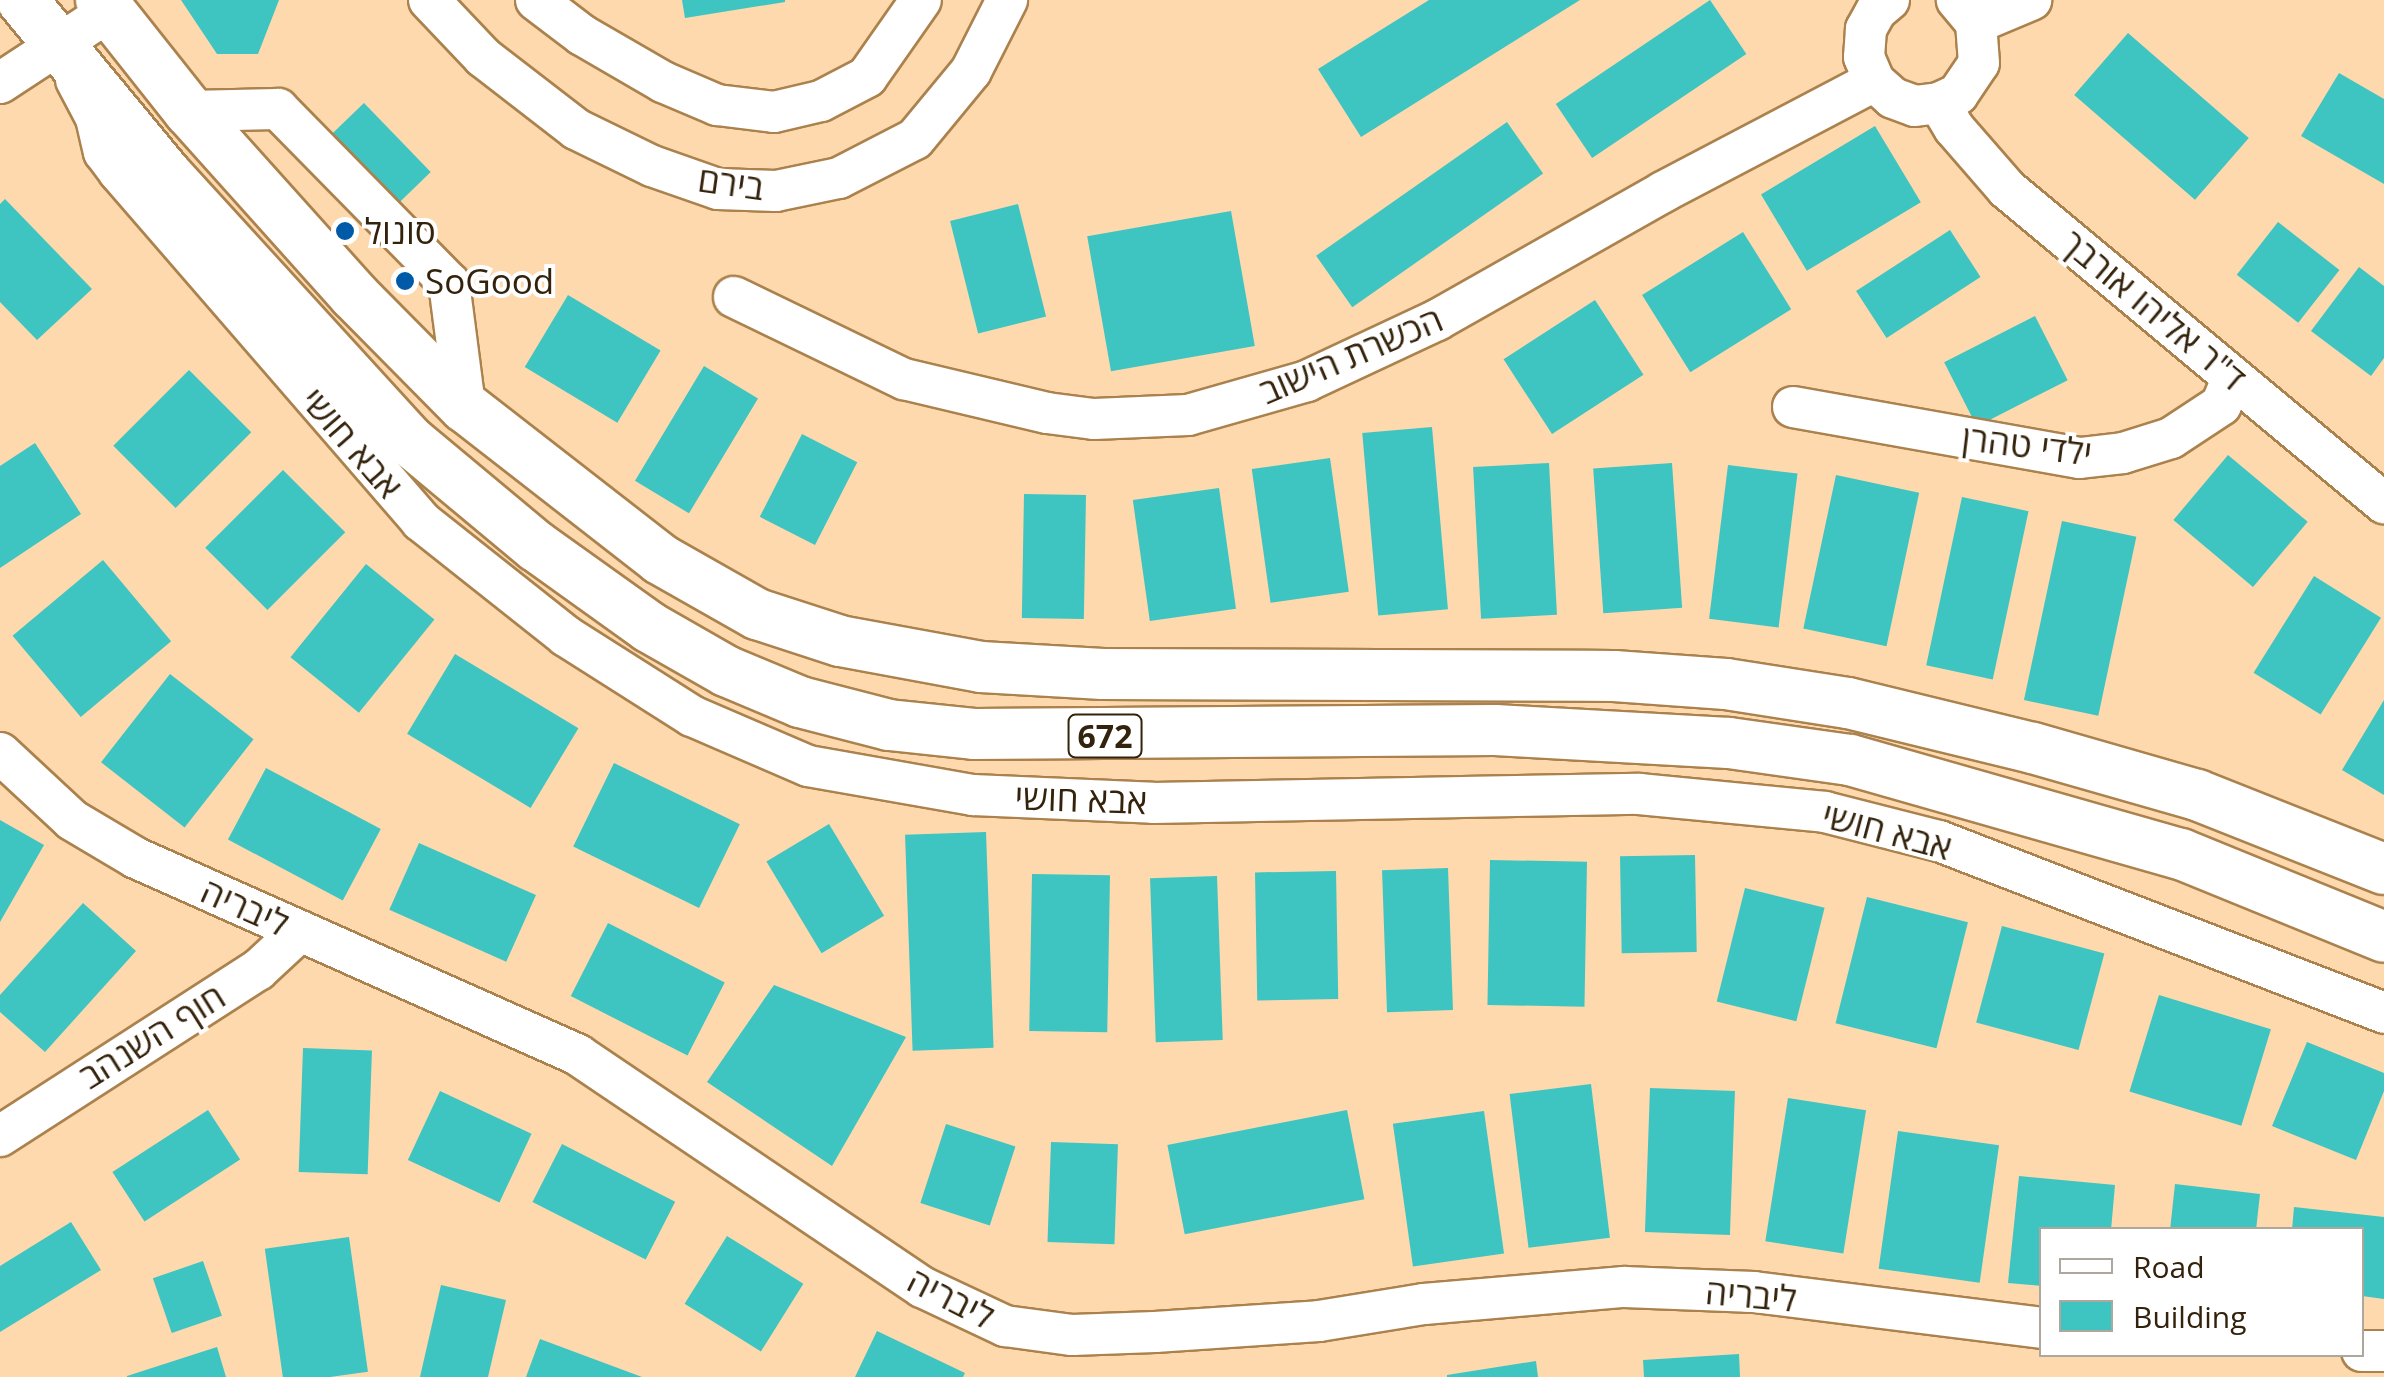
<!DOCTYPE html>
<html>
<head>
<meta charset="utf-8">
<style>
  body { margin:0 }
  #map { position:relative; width:2384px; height:1377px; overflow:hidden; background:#fdd9ad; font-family:"Open Sans","Noto Sans Hebrew",sans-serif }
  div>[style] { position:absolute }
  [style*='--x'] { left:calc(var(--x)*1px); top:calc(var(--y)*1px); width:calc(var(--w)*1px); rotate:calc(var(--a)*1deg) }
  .building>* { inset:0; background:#3ec4c1; transform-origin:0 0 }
  .roads { filter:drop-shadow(2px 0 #ab824d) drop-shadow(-2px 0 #ab824d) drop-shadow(0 2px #ab824d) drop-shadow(0 -2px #ab824d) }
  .minor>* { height:40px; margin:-20px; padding:0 20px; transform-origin:20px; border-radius:20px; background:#fff }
  .major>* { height:50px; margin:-25px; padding:0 25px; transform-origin:25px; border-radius:25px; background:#fff }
  .dots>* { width:28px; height:28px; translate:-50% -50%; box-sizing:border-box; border:5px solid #fff; border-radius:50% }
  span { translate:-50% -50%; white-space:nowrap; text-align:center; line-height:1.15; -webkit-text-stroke:8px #fff; paint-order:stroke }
  .shield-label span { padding:2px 8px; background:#fff; border:2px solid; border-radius:8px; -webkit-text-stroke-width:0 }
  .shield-label { font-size:32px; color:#34230c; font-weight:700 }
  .street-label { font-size:35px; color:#34230c }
  .poi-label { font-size:35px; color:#34230c }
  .left { translate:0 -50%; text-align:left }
  .legend { position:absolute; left:2039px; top:1227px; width:325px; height:130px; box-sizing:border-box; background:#fff; border:2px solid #aea79e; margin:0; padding:12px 18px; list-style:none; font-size:30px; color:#34230c }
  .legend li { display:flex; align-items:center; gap:20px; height:50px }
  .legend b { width:50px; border:2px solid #aea79e }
</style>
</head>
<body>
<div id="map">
  <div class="building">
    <div style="clip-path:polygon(181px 0,279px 0,258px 54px,217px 54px)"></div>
    <div style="clip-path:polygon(682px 0,785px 0,785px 2px,685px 18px)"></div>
    <div style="clip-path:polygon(1429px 0,1580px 0,1361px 137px,1318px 69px)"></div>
    <div style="left:1710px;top:0;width:65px;height:186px;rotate:56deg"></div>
    <div style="left:2128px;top:33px;width:160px;height:82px;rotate:41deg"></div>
    <div style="clip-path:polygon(2339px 73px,2384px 99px,2384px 184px,2301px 136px)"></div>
    <div style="left:364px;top:103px;width:96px;height:48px;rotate:46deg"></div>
    <div style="left:1507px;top:122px;width:63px;height:233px;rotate:55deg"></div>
    <div style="left:1875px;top:126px;width:89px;height:133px;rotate:59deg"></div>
    <div style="clip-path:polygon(5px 199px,92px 289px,37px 340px,0 302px,0 204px)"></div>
    <div style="left:1018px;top:204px;width:116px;height:70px;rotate:76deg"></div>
    <div style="left:1231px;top:211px;width:137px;height:146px;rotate:80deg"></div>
    <div style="left:2278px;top:222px;width:78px;height:67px;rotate:38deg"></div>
    <div style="left:1950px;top:230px;width:56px;height:112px;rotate:57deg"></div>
    <div style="left:1743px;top:232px;width:91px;height:119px;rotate:58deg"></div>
    <div style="clip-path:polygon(2359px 267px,2384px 286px,2384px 358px,2371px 376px,2311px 331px)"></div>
    <div style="left:568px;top:295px;width:108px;height:84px;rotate:31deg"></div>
    <div style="left:1595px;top:300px;width:89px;height:109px;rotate:57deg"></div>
    <div style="left:2035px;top:316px;width:72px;height:102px;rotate:63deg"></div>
    <div style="left:704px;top:366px;width:63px;height:134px;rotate:31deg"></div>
    <div style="left:189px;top:370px;width:88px;height:107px;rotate:45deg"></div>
    <div style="left:1432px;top:427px;width:183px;height:70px;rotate:85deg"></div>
    <div style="left:802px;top:434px;width:62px;height:93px;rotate:27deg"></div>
    <div style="clip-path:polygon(35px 443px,81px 514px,0 568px,0 466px)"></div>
    <div style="left:2228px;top:455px;width:104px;height:85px;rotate:40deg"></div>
    <div style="left:1330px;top:458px;width:135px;height:79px;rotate:82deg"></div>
    <div style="left:1549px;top:463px;width:152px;height:76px;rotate:87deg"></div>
    <div style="left:1672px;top:463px;width:145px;height:79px;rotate:86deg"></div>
    <div style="left:1728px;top:465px;width:70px;height:155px;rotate:7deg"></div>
    <div style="left:283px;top:470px;width:88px;height:110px;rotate:45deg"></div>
    <div style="left:1836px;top:475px;width:85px;height:157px;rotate:12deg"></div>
    <div style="left:1219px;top:488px;width:122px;height:87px;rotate:82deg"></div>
    <div style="left:1024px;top:494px;width:62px;height:124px;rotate:1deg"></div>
    <div style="left:1962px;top:497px;width:68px;height:172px;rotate:12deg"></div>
    <div style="left:2062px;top:521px;width:76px;height:183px;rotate:12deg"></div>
    <div style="left:103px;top:560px;width:106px;height:118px;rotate:50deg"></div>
    <div style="left:366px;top:564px;width:88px;height:120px;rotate:39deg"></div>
    <div style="left:2314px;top:576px;width:79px;height:114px;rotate:32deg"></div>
    <div style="left:455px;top:654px;width:144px;height:93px;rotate:31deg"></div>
    <div style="left:170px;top:674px;width:106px;height:112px;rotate:38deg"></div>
    <div style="clip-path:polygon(2384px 700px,2384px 795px,2342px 770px)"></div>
    <div style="left:614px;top:763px;width:140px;height:93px;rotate:26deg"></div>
    <div style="left:266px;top:768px;width:130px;height:81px;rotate:28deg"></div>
    <div style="clip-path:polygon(0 820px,44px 845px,0 922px)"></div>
    <div style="left:829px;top:824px;width:107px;height:73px;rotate:59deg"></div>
    <div style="left:986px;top:832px;width:216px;height:81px;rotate:88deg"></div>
    <div style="left:419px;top:843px;width:128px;height:73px;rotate:24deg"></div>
    <div style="left:1695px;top:855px;width:97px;height:75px;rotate:89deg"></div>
    <div style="left:1490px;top:860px;width:97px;height:145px;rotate:1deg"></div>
    <div style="left:1448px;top:868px;width:142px;height:66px;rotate:88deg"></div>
    <div style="left:1336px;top:871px;width:128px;height:81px;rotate:89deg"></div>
    <div style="left:1032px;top:874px;width:78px;height:157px;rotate:1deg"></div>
    <div style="left:1217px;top:876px;width:164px;height:67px;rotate:88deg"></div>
    <div style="left:1745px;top:888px;width:82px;height:117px;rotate:14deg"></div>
    <div style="left:1867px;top:897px;width:104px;height:130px;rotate:14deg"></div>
    <div style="clip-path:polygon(83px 903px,136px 951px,45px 1052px,0 1012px,0 995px)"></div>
    <div style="left:608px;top:923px;width:131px;height:82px;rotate:27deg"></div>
    <div style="left:2002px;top:926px;width:106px;height:100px;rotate:15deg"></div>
    <div style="clip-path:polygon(774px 985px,906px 1037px,832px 1166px,707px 1082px)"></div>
    <div style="left:2159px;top:995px;width:117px;height:101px;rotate:17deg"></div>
    <div style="clip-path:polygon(2307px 1042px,2384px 1073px,2384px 1091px,2356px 1160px,2272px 1126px)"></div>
    <div style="left:303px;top:1048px;width:69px;height:124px;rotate:2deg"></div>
    <div style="left:1591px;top:1084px;width:155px;height:82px;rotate:83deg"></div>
    <div style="left:1650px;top:1088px;width:85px;height:144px;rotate:2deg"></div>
    <div style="left:440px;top:1091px;width:101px;height:76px;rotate:25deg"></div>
    <div style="left:1788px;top:1098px;width:79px;height:145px;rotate:9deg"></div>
    <div style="left:208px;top:1110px;width:59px;height:114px;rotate:57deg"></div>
    <div style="left:1347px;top:1110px;width:91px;height:183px;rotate:79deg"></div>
    <div style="left:1484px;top:1111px;width:144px;height:92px;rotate:82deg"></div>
    <div style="left:946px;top:1124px;width:73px;height:83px;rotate:18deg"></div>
    <div style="left:1898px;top:1131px;width:102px;height:139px;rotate:8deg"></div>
    <div style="left:1051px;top:1142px;width:67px;height:100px;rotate:2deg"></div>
    <div style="left:562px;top:1144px;width:127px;height:65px;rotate:27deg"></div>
    <div style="clip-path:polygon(2019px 1176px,2115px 1185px,2111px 1230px,2042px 1230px,2042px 1286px,2008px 1283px)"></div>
    <div style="clip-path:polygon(2175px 1184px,2260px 1194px,2256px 1230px,2170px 1230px)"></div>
    <div style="clip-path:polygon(2294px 1207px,2384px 1217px,2384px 1299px,2362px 1296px,2362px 1230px,2292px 1230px)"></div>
    <div style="clip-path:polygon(71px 1222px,101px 1270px,0 1332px,0 1266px)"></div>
    <div style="left:727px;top:1236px;width:90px;height:80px;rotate:32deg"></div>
    <div style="left:349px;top:1237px;width:136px;height:85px;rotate:82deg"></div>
    <div style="left:203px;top:1261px;width:58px;height:53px;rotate:71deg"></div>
    <div style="clip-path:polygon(441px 1285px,506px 1300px,488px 1377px,420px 1377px)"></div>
    <div style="clip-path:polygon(877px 1331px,965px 1373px,963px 1377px,855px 1377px)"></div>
    <div style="clip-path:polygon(540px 1339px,642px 1377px,526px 1377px)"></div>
    <div style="clip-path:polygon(217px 1347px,226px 1377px,127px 1377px,127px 1376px)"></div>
    <div style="clip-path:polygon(1739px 1354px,1740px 1377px,1644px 1377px,1643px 1360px)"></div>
    <div style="clip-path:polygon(1536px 1361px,1538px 1377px,1447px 1377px,1447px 1375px)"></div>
  </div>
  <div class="roads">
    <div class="minor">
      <div style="--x:429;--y:0;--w:79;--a:46.5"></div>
      <div style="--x:483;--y:57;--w:118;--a:37.7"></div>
      <div style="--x:576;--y:129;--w:85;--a:26"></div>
      <div style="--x:652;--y:166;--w:70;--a:19.2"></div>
      <div style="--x:718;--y:189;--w:58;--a:2"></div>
      <div style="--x:776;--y:191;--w:64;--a:-11.7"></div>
      <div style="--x:839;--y:178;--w:85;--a:-27.2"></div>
      <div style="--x:915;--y:139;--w:88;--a:-50.5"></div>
      <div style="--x:971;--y:71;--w:80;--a:-63.1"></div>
      <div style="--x:536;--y:0;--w:58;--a:37.3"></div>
      <div style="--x:582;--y:35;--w:94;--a:30.1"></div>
      <div style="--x:663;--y:82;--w:59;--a:23.1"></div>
      <div style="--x:717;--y:105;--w:57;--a:7"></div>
      <div style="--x:774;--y:112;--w:48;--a:-13.2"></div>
      <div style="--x:821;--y:101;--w:52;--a:-27.6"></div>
      <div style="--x:867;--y:77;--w:94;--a:-55"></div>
      <div style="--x:1889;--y:0;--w:17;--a:140"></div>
      <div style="--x:1876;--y:11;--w:21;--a:119"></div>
      <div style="--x:1866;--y:29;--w:28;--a:94"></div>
      <div style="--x:1864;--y:57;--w:26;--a:67"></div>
      <div style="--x:1874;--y:81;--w:25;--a:42"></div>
      <div style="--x:1893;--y:98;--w:23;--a:20"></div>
      <div style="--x:1915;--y:106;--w:24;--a:-7"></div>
      <div style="--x:1939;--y:103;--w:21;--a:-25"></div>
      <div style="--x:1958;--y:94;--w:37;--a:-56"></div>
      <div style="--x:1979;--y:63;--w:40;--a:-94.3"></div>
      <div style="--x:1976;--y:23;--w:30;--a:-130"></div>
      <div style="--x:1976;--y:23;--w:60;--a:-22.7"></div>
      <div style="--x:76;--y:80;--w:43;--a:62.2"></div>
      <div style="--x:96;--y:118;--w:35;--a:77"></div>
      <div style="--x:104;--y:152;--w:25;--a:53"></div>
      <div style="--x:119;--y:172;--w:462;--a:49.1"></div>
      <div style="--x:421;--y:521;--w:185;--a:38.4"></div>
      <div style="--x:566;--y:636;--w:149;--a:32.4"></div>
      <div style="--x:692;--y:716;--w:126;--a:23.3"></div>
      <div style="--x:808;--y:766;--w:168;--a:10"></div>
      <div style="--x:973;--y:795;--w:180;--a:2.5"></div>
      <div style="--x:1153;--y:803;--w:486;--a:-1.1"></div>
      <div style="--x:1639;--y:794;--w:187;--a:5.5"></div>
      <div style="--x:1825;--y:812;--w:118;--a:14.3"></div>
      <div style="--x:1939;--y:841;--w:477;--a:21.1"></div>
      <div style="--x:0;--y:83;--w:129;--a:-33.3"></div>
      <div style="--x:1939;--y:103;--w:29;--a:59"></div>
      <div style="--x:1954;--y:128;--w:81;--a:49"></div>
      <div style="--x:2007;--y:189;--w:491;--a:39.8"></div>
      <div style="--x:189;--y:111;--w:89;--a:-1.3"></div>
      <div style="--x:278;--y:109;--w:244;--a:45.5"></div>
      <div style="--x:449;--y:283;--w:125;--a:82.6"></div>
      <div style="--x:734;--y:297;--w:189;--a:25.8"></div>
      <div style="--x:904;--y:379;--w:147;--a:13.4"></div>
      <div style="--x:1047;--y:413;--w:47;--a:7.3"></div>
      <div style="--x:1094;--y:419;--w:94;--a:-2.4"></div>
      <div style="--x:1188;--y:415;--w:124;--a:-15.9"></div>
      <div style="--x:1307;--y:381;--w:144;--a:-25.1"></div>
      <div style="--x:1437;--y:320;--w:260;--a:-29.5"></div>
      <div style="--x:1663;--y:192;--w:238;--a:-27.7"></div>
      <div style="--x:1793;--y:407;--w:291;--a:10.1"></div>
      <div style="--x:2080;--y:458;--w:43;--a:-6.6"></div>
      <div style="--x:2123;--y:453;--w:50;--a:-17.4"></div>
      <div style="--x:2171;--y:438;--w:60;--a:-33.4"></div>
      <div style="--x:2221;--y:405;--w:30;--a:-67"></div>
      <div style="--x:0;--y:753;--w:98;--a:42.9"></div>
      <div style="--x:72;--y:820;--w:74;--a:30.7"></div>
      <div style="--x:136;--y:858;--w:484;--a:24"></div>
      <div style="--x:578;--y:1055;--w:415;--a:34"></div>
      <div style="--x:922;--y:1287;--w:92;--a:25.2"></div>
      <div style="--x:1005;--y:1326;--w:68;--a:7.7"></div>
      <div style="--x:1072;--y:1335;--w:83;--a:-2.1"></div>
      <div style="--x:1155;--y:1332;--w:164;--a:-3.8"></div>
      <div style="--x:1319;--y:1321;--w:106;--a:-9.2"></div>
      <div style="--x:1424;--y:1304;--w:201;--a:-4.9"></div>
      <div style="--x:1624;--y:1287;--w:130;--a:2.2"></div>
      <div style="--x:1754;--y:1292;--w:290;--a:7.1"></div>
      <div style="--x:0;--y:1136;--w:307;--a:-32.8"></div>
      <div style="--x:258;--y:970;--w:57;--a:-42.9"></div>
      <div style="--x:2362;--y:1351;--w:22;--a:0"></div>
    </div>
    <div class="major">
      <div style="--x:22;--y:0;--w:226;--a:50.4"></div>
      <div style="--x:166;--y:174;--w:363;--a:47.6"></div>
      <div style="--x:411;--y:442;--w:163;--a:39.8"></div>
      <div style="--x:536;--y:546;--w:139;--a:35.6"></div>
      <div style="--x:649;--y:627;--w:89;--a:29.7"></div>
      <div style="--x:726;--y:671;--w:80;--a:22.7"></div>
      <div style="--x:800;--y:702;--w:92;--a:14.5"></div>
      <div style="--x:889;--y:725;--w:85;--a:6"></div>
      <div style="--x:974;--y:734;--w:521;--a:-0.44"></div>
      <div style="--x:1495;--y:730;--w:234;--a:3.2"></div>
      <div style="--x:1729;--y:743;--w:122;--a:8"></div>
      <div style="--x:1850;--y:760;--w:344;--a:15.9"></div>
      <div style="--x:2181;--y:854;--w:219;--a:22.2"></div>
      <div style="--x:101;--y:0;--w:142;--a:51.6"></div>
      <div style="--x:189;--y:111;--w:247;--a:48.1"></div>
      <div style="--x:354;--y:295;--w:158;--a:45.3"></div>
      <div style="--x:465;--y:407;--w:247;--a:37.9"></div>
      <div style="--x:660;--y:559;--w:112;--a:29.6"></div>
      <div style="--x:757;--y:614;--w:87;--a:18"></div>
      <div style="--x:840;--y:641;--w:143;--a:10.4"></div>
      <div style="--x:981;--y:667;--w:122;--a:3.3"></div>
      <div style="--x:1103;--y:674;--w:511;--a:0.22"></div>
      <div style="--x:1614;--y:676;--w:112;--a:4.1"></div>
      <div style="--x:1726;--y:684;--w:123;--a:8.9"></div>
      <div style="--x:1848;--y:703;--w:190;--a:13.7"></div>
      <div style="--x:2033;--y:748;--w:171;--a:16"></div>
      <div style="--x:2197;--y:795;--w:201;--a:21.6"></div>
    </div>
  </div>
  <div class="dots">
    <div style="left:345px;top:231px;background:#005aa7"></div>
    <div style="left:405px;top:281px;background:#005aa7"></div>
  </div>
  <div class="shield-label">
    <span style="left:1105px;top:736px">672</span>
  </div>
  <div class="street-label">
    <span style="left:731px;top:183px;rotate:8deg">בירם</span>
    <span style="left:2154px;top:310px;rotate:40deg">ד"ר אליהו אורבך</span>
    <span style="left:1351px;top:355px;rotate:-23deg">הכשרת הישוב</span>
    <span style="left:352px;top:443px;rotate:49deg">אבא חושי</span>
    <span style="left:2027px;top:445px;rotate:7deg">ילדי טהרן</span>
    <span style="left:1081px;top:799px;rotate:2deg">אבא חושי</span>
    <span style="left:1887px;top:831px;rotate:15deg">אבא חושי</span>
    <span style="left:245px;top:907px;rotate:24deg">ליבריה</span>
    <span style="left:152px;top:1036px;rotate:-32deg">חוף השנהב</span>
    <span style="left:1751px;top:1295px;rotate:5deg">ליבריה</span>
    <span style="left:951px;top:1298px;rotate:27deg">ליבריה</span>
  </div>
  <div class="poi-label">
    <span class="left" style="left:365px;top:231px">סונול</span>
    <span class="left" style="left:425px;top:281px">SoGood</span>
  </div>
  <ul class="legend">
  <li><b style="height:12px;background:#fff"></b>Road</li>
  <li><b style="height:28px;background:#3ec4c1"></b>Building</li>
  </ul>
</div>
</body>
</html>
